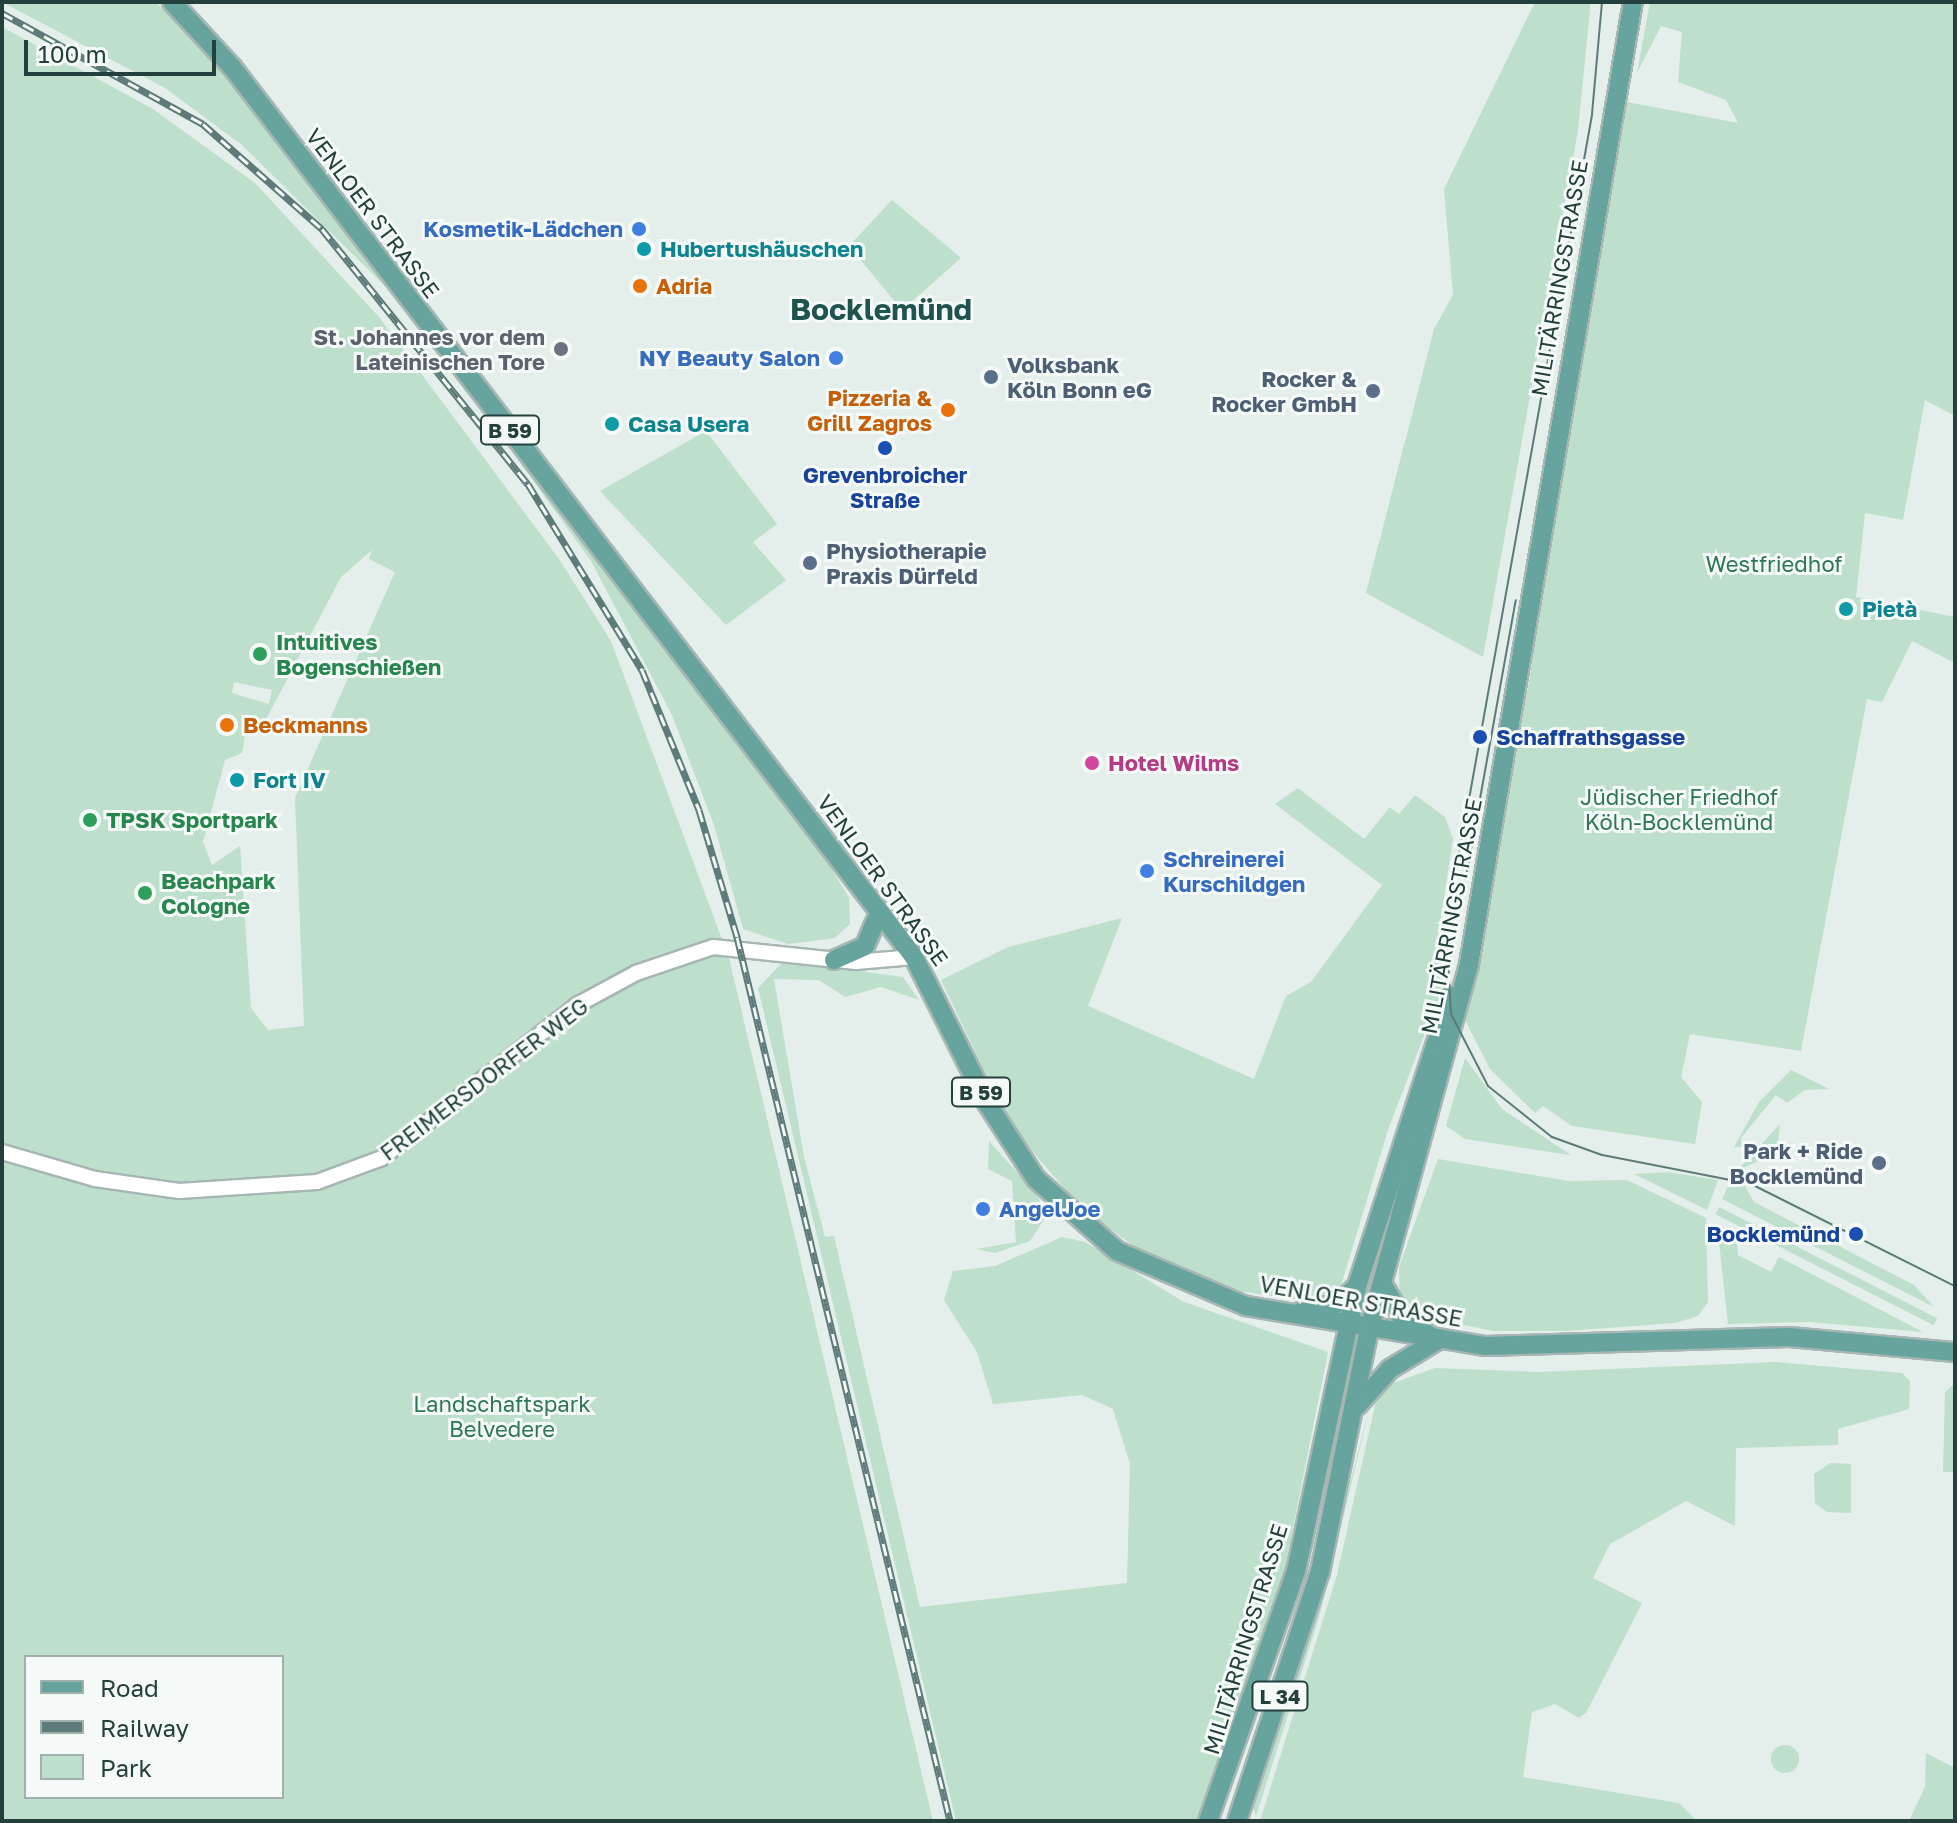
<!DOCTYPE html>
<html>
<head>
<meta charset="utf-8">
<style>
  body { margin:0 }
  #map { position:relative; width:1957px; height:1823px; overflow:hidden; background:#e4eeeb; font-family:"Golos Text",sans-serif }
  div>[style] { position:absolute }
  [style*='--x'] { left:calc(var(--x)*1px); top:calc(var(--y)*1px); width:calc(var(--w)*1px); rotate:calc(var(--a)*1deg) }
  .green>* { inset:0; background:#bddfcb; transform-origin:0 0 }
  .round { border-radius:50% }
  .roads { filter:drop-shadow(2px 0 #a6b6b3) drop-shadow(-2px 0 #a6b6b3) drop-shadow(0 2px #a6b6b3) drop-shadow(0 -2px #a6b6b3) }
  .minor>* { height:14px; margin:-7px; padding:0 7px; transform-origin:7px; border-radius:7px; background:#fff }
  .major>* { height:18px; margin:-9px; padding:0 9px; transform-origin:9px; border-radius:9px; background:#68a49e }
  .tram>* { height:2px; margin:-1px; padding:0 1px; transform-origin:1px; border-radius:1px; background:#5d7b78 }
  .rail>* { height:7px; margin-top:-3.5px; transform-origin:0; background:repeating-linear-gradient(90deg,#f5faf8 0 12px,#5d7b78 0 24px); box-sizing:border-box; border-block:2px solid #5d7b78 }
  .dots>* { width:22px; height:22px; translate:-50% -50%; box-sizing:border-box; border:4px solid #f5faf8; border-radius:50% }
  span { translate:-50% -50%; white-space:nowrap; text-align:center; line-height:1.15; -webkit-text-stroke:6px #f5faf8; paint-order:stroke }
  .shield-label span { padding:2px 6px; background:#f5faf8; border:2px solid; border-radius:6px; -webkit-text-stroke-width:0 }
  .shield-label { font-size:20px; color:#23403c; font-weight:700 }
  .street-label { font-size:22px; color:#23403c }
  .shop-label { font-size:22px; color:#366cbe; font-weight:700 }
  .right { translate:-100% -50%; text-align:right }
  .left { translate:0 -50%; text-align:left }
  .culture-label { font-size:22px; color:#0d838f; font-weight:700 }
  .food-label { font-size:22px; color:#c56008; font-weight:700 }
  .worship-label { font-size:22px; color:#5b616d; font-weight:700 }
  .service-label { font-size:22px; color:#4e5e75; font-weight:700 }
  .transit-label { font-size:22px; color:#164399; font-weight:700 }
  .park-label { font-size:22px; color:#2c7855 }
  .leisure-label { font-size:22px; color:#27864d; font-weight:700 }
  .hotel-label { font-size:22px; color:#b23c85; font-weight:700 }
  .district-label { font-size:30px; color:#1e534e; font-weight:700 }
  .frame { position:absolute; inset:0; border:4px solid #23403c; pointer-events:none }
  .legend { position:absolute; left:24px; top:1655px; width:260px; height:144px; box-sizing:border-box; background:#f5faf8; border:2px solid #a1b0ad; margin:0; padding:10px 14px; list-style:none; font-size:24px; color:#23403c }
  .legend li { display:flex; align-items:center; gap:16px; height:40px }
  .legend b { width:40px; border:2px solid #a1b0ad }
  .scale { position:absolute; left:24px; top:40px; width:192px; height:36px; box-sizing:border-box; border:4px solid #23403c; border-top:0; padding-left:10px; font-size:24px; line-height:28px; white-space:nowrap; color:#23403c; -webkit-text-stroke:6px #f5faf8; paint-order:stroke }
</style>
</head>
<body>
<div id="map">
  <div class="green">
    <div style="clip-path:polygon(2px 2px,155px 2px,193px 36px,401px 302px,242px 145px,165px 88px)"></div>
    <div style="clip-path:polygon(1535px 2px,1590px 2px,1590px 10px,1578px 130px,1483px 657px,1366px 593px,1434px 329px,1453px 295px,1444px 189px)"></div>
    <div style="clip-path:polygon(1650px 2px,1955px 2px,1955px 416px,1925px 400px,1903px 520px,1865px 513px,1856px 597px,1955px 617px,1955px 663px,1912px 641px,1882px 702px,1867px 699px,1801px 1051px,1690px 1034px,1681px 1077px,1702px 1102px,1695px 1144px,1572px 1126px,1543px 1106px,1535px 1113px,1490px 1069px,1461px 1012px,1530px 677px,1550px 507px,1622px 101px,1738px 123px,1726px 100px,1678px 82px,1682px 32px,1661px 26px,1637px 73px)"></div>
    <div style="clip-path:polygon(evenodd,2px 27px,153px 109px,255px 183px,379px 317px,559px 559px,611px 641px,729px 958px,933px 1821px,2px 1821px,2px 27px,372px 550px,369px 559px,395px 572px,295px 798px,304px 1026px,268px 1030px,251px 1008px,240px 846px,212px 865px,203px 842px,225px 760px,242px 753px,248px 720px,263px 725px,341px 577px,372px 550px,2px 27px,234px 682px,272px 690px,269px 704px,232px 693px,234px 682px,2px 27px,26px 1657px,282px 1657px,282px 1797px,26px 1797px,26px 1657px)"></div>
    <div style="clip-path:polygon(892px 200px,961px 258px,902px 310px,849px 246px)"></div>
    <div style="clip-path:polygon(706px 431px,777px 524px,753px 542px,786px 580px,726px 625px,600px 491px)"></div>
    <div style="clip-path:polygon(519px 461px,539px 478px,813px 838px,849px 898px,850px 924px,835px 938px,788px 944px,743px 929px,714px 825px,672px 715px,591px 561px)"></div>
    <div style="clip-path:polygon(1298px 788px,1364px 839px,1390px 807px,1399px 814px,1415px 795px,1445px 817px,1453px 839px,1439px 930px,1441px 991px,1388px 1130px,1339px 1292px,1305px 1301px,1220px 1288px,1154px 1261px,1080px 1207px,1010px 1125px,941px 980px,1008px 947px,1122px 918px,1088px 1006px,1254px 1079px,1286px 996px,1311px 982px,1382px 885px,1275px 804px)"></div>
    <div style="clip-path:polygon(784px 961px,903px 977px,919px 1000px,881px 987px,845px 997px,819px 980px,774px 979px,804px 1157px,825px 1237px,834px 1236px,920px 1607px,1127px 1583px,1130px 1464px,1113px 1409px,1082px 1395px,993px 1404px,977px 1352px,944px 1300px,953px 1271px,995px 1266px,1062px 1237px,1085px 1242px,1184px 1302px,1328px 1352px,1284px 1573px,1197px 1821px,956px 1821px,758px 988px)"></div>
    <div style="clip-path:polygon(1465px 1058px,1502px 1109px,1571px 1155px,1465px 1139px,1446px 1126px)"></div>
    <div style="clip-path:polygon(1791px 1070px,1829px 1089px,1805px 1090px,1787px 1103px,1776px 1095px,1740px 1139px,1748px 1147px,1734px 1147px,1759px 1102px)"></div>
    <div style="clip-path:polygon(1780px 1124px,1777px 1153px,1738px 1170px)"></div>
    <div style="clip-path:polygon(989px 1141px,1038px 1196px,1045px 1218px,1030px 1241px,995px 1253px,977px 1249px,1016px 1242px,1012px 1181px,988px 1169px)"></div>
    <div style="clip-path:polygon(1438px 1159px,1568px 1181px,1627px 1180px,1706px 1218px,1708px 1302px,1698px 1316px,1675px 1323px,1566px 1331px,1493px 1331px,1407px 1313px,1400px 1304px,1399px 1267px)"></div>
    <div style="clip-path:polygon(1668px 1172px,1718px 1180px,1707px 1210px,1634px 1174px)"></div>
    <div style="clip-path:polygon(1731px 1180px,1743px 1183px,1754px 1202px,1914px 1285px,1934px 1307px,1722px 1199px)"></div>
    <div style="left:1719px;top:1207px;width:245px;height:8px;rotate:27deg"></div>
    <div style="clip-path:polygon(1717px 1224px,1736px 1234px,1738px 1255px,1771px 1272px,1779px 1257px,1923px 1332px,1810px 1322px,1728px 1324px)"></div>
    <div style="clip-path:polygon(1776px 1362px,1902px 1373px,1910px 1381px,1909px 1409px,1838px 1429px,1838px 1445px,1736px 1448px,1735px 1526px,1686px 1501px,1610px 1544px,1593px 1578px,1642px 1603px,1586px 1713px,1579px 1718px,1555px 1704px,1532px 1712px,1523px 1777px,1679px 1803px,1697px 1821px,1260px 1821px,1337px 1575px,1375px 1405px,1388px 1385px,1435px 1368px,1539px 1372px)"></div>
    <div style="clip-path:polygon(1955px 1383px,1955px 1472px,1943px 1472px,1945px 1392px)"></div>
    <div style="clip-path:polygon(1371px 1402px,1320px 1614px,1256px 1816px,1252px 1804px,1313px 1626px)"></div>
    <div style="clip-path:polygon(1830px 1463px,1851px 1464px,1851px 1513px,1827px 1512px,1815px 1503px,1814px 1474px)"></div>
    <div class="round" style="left:1771px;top:1745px;width:28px;height:28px"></div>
    <div style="clip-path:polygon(1926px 1753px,1955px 1768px,1955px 1821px,1909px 1821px,1925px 1787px)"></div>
  </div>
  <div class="roads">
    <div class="minor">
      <div style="--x:2;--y:1152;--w:97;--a:16.2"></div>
      <div style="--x:95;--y:1179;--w:85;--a:8.1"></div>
      <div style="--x:179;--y:1191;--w:138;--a:-3.7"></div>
      <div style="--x:317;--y:1182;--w:69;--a:-20.3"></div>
      <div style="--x:382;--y:1158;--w:248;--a:-38.1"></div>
      <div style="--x:577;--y:1005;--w:67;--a:-28.5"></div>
      <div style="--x:636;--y:973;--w:81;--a:-18.7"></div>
      <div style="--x:713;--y:947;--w:144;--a:6"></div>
      <div style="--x:856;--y:962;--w:58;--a:-4.9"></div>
    </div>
    <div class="major">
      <div style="--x:172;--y:2;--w:88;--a:47.3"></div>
      <div style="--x:232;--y:67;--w:1121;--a:52.54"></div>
      <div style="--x:914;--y:957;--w:163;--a:63.4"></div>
      <div style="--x:987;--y:1103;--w:90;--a:57.2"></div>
      <div style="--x:1036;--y:1179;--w:108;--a:41.6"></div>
      <div style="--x:1117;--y:1251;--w:140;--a:23.1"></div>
      <div style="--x:1246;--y:1306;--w:243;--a:9.5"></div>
      <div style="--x:1486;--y:1346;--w:303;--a:-1.7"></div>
      <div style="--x:1789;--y:1337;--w:167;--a:5.2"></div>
      <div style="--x:834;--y:960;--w:34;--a:-24"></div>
      <div style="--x:865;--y:946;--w:36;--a:-67"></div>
      <div style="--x:1382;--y:1283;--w:39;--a:60"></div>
      <div style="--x:1402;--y:1317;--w:36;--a:34"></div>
      <div style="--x:1300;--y:1312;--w:40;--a:-13"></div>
      <div style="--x:1339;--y:1303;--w:25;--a:-43"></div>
      <div style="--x:1357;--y:1406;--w:50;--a:-48.3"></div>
      <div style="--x:1390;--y:1369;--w:56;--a:-31.1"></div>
      <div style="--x:1208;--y:1821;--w:265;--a:-70.6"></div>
      <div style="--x:1296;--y:1571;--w:291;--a:-77.9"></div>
      <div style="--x:1357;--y:1286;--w:305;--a:-72"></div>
      <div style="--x:1237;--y:1821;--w:262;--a:-71.6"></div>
      <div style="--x:1320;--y:1572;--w:247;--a:-78.6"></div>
      <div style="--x:1369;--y:1330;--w:379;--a:-74.7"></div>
      <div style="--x:1469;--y:964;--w:976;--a:-80.33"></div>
    </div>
  </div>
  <div class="tram">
    <div style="--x:1602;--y:2;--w:113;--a:95.1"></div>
    <div style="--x:1592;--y:115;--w:825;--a:100.19"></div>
    <div style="--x:1446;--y:927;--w:87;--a:86.7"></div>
    <div style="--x:1451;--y:1014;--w:81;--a:62.8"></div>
    <div style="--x:1488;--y:1086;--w:82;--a:38.6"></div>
    <div style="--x:1552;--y:1137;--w:53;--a:19.8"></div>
    <div style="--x:1602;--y:1155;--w:152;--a:11"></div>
    <div style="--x:1751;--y:1184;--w:228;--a:26.6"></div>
    <div style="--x:1467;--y:871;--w:275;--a:-79.8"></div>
  </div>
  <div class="rail">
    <div style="--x:2;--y:13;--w:230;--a:28.9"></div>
    <div style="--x:203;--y:124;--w:159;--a:41.4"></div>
    <div style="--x:322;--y:229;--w:328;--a:51.1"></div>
    <div style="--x:528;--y:484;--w:218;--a:58.5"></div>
    <div style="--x:642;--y:670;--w:151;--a:67.8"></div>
    <div style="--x:699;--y:810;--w:133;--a:73.3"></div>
    <div style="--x:737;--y:937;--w:909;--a:76.45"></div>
  </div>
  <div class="dots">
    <div style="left:639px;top:229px;background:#3f7fe0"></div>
    <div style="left:644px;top:249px;background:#0f9aa8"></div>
    <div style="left:640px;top:286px;background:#e8710a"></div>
    <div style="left:561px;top:349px;background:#6b7280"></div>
    <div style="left:836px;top:358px;background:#3f7fe0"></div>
    <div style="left:991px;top:377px;background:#5c6f8a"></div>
    <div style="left:1373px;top:391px;background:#5c6f8a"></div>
    <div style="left:948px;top:410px;background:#e8710a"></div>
    <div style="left:612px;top:424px;background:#0f9aa8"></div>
    <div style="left:885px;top:448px;background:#1a4fb4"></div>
    <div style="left:810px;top:563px;background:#5c6f8a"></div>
    <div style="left:1846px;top:609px;background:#0f9aa8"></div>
    <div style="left:260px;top:654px;background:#2e9e5b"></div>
    <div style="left:227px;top:725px;background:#e8710a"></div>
    <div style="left:1480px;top:737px;background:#1a4fb4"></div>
    <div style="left:1092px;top:763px;background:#d1479c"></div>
    <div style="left:237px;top:780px;background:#0f9aa8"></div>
    <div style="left:90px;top:820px;background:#2e9e5b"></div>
    <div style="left:1147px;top:871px;background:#3f7fe0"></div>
    <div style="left:145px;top:893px;background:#2e9e5b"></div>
    <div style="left:1879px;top:1163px;background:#5c6f8a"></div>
    <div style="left:983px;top:1209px;background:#3f7fe0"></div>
    <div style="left:1856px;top:1234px;background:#1a4fb4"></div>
  </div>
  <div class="shield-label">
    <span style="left:510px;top:430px">B 59</span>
    <span style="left:981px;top:1092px">B 59</span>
    <span style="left:1280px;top:1696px">L 34</span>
  </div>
  <div class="street-label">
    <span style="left:373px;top:213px;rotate:53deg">VENLOER STRASSE</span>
    <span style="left:1559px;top:278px;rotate:-80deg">MILITÄRRINGSTRASSE</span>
    <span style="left:883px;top:880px;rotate:54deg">VENLOER STRASSE</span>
    <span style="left:1451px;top:916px;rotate:-79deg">MILITÄRRINGSTRASSE</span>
    <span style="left:484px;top:1079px;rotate:-37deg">FREIMERSDORFER WEG</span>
    <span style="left:1361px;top:1301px;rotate:10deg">VENLOER STRASSE</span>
    <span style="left:1245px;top:1639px;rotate:-73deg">MILITÄRRINGSTRASSE</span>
  </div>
  <div class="shop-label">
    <span class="right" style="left:623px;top:229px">Kosmetik-Lädchen</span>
    <span class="right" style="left:820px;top:358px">NY Beauty Salon</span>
    <span class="left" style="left:1163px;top:871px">Schreinerei<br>Kurschildgen</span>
    <span class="left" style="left:999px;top:1209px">AngelJoe</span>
  </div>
  <div class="culture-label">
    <span class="left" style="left:660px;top:249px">Hubertushäuschen</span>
    <span class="left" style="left:628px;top:424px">Casa Usera</span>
    <span class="left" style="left:1862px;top:609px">Pietà</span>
    <span class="left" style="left:253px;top:780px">Fort IV</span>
  </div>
  <div class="food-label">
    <span class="left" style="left:656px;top:286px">Adria</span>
    <span class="right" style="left:932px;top:410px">Pizzeria &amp;<br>Grill Zagros</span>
    <span class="left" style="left:243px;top:725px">Beckmanns</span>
  </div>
  <div class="worship-label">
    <span class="right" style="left:545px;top:349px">St. Johannes vor dem<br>Lateinischen Tore</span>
  </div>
  <div class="service-label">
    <span class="left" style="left:1007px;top:377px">Volksbank<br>Köln Bonn eG</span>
    <span class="right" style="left:1357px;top:391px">Rocker &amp;<br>Rocker GmbH</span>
    <span class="left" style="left:826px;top:563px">Physiotherapie<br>Praxis Dürfeld</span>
    <span class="right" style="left:1863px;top:1163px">Park + Ride<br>Bocklemünd</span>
  </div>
  <div class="transit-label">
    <span style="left:885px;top:487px">Grevenbroicher<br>Straße</span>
    <span class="left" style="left:1496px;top:737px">Schaffrathsgasse</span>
    <span class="right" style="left:1840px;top:1234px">Bocklemünd</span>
  </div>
  <div class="park-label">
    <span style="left:1774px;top:564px">Westfriedhof</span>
    <span style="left:1679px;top:809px">Jüdischer Friedhof<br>Köln-Bocklemünd</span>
    <span style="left:502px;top:1416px">Landschaftspark<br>Belvedere</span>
  </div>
  <div class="leisure-label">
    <span class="left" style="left:276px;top:654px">Intuitives<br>Bogenschießen</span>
    <span class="left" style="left:106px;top:820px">TPSK Sportpark</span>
    <span class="left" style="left:161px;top:893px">Beachpark<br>Cologne</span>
  </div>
  <div class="hotel-label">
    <span class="left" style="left:1108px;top:763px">Hotel Wilms</span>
  </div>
  <div class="district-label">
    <span style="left:881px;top:309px">Bocklemünd</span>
  </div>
  <div class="frame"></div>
  <ul class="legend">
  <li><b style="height:10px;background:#68a49e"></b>Road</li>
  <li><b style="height:10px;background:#5d7b78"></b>Railway</li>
  <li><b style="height:22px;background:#bddfcb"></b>Park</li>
  </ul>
  <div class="scale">100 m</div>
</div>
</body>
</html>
